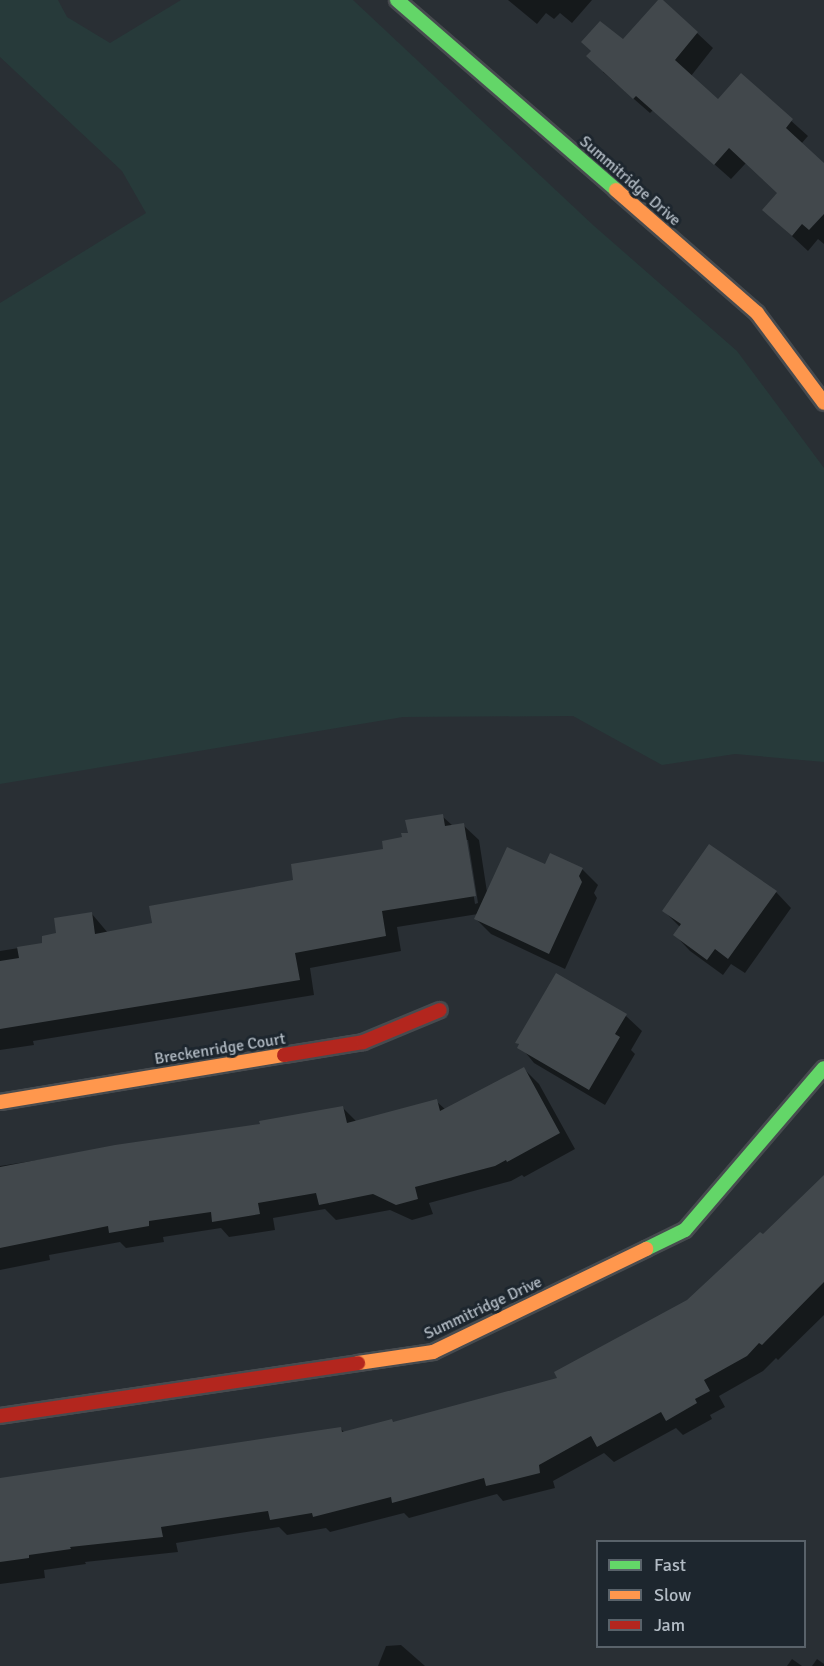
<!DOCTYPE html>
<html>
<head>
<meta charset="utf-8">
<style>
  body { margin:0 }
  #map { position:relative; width:824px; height:1666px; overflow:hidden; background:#292f34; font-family:Signika,sans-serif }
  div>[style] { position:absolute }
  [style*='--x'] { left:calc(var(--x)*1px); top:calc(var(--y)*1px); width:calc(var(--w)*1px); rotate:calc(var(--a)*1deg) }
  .green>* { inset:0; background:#273a3a }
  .shadow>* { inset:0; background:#0007 }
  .building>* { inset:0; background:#42484c }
  .roads { filter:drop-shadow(2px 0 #474b4f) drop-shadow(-2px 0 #474b4f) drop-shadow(0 2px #474b4f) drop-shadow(0 -2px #474b4f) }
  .fast>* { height:14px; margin:-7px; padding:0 7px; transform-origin:7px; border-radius:7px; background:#63d668 }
  .slow>* { height:14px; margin:-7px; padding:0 7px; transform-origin:7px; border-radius:7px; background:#ff974d }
  .jam>* { height:14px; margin:-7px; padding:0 7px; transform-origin:7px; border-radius:7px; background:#b3261e }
  span { translate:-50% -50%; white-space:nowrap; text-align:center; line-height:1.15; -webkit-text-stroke:6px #1d262e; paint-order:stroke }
  .street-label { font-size:16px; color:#b3bcc5 }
  .legend { position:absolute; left:596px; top:1540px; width:210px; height:108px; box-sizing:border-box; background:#1d262e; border:2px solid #59626a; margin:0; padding:8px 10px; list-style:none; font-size:18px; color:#b3bcc5 }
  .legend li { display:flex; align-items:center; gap:12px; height:30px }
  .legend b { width:30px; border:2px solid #59626a }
</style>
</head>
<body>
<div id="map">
  <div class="green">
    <div style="clip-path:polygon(0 0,58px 0,67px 17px,110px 43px,181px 0,353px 0,593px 225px,737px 351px,824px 468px,824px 762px,735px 754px,662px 765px,573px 716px,403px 717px,0 784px,0 303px,146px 213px,122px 171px,0 57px)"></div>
  </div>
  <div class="shadow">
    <div style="clip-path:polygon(508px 0,592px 0,572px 23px,560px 13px,554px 19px,546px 13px,537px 24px)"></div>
    <div style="clip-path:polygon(697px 33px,713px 48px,691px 76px,718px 102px,741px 76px,808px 136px,801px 144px,824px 165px,824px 244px,818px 239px,808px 251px,764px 210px,779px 193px,746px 163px,731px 179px,653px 110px,650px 113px,603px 72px,624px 40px)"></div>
    <div style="clip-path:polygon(evenodd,442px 816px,453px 826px,463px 825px,479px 840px,487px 892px,546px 866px,582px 869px,598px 885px,594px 893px,597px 898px,565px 969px,491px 934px,475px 918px,478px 914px,397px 927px,401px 951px,310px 968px,314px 995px,33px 1041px,34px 1045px,0 1050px,0 951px,44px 944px,92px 914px,108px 933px,153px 924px,294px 882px,385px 850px,442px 816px,465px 840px,468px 840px,478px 903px,475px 904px,465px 840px)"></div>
    <div style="clip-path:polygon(776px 892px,791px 908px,745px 973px,731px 964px,723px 975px,690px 951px,675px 935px,680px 927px,664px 911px)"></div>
    <div style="clip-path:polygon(626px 1016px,642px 1031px,631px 1050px,635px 1054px,605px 1105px,534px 1063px,517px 1042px)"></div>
    <div style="clip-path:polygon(523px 1068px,539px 1084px,575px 1149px,524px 1177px,522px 1175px,511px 1181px,429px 1203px,433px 1214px,412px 1220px,390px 1210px,336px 1220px,325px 1209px,273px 1218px,275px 1230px,229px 1237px,221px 1228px,163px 1237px,164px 1242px,126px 1248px,120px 1242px,49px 1255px,50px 1260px,0 1270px,0 1166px,261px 1125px,343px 1108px,357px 1122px,436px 1101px,446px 1110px)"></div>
    <div style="clip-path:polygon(824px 1177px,824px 1315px,778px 1360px,776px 1358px,763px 1371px,719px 1396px,725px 1407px,710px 1415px,712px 1419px,683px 1435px,676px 1428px,614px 1462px,604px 1453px,553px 1481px,555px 1488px,503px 1501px,497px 1494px,409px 1518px,404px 1513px,330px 1532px,326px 1528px,287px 1535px,279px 1527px,176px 1543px,178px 1552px,85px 1562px,86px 1564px,44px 1570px,45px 1578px,0 1584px,0 1479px,341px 1429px,345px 1433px,394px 1423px,560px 1378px,688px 1301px,763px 1236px)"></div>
    <div style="clip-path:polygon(401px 1645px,425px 1666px,378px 1666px,386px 1646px)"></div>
    <div style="clip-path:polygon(792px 1659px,802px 1666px,787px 1666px)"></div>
    <div style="clip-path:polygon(817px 1659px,824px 1664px,824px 1666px,812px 1666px)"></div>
  </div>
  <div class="building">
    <div style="clip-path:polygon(658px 0,663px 0,698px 32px,675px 60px,718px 99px,741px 73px,793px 119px,786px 128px,824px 163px,824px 214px,809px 230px,802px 224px,792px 236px,762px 210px,777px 193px,729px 148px,714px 165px,636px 96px,633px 99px,586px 56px,591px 51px,581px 42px,600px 21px,623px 39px)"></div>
    <div style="clip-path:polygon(443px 814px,445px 826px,464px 823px,476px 896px,382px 911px,386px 936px,295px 953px,300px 980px,0 1029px,0 961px,19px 958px,17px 947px,42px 943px,42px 936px,56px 933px,54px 918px,92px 912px,95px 934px,152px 923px,149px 906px,293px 880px,291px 864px,383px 849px,382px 841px,402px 837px,401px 833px,408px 833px,405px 820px)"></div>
    <div style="clip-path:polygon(709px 844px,777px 891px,728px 959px,715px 949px,707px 960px,673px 935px,681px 924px,662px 911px)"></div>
    <div style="clip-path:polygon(507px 847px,545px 864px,550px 853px,583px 868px,579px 876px,582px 882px,549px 954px,474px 919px)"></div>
    <div style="clip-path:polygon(556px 973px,627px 1014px,615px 1034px,620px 1037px,589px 1090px,517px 1048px,519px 1044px,515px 1043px)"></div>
    <div style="clip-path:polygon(524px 1067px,560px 1133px,507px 1162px,506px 1160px,495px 1166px,415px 1187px,418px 1199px,396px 1205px,373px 1194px,319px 1205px,316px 1193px,258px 1203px,260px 1214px,212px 1222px,211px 1212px,149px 1221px,149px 1226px,109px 1233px,108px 1226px,0 1248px,0 1167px,115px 1145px,260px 1124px,259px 1121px,343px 1106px,347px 1123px,437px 1099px,440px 1111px)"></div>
    <div style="clip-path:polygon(824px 1175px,824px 1282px,762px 1345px,759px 1343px,747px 1356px,704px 1380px,710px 1391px,695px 1399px,697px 1403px,666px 1421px,661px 1412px,597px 1447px,591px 1436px,539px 1465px,540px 1473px,504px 1482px,486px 1486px,484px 1478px,392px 1503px,391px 1497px,313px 1517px,312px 1513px,270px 1520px,268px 1511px,161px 1527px,163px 1537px,70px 1547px,71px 1549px,29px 1555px,29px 1558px,0 1562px,0 1478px,341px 1427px,342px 1432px,392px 1419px,393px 1422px,557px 1378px,554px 1372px,687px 1300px,760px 1232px,763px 1234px)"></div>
  </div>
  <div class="roads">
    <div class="fast">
      <div style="--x:397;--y:0;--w:290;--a:40.9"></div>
      <div style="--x:646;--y:1249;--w:43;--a:-26"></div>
      <div style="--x:685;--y:1230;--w:213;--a:-49.4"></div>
    </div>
    <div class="slow">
      <div style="--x:616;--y:190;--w:187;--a:41.1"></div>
      <div style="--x:757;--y:313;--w:112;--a:53.3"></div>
      <div style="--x:0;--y:1102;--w:288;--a:-9.4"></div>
      <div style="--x:358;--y:1363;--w:76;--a:-8.3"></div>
      <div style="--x:433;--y:1352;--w:237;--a:-25.8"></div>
    </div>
    <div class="jam">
      <div style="--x:284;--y:1055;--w:80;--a:-9.3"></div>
      <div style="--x:363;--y:1042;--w:83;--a:-22.6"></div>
      <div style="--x:0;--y:1416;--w:362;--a:-8.4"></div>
    </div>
  </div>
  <div class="street-label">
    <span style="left:630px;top:181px;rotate:41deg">Summitridge Drive</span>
    <span style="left:220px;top:1049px;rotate:-9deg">Breckenridge Court</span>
    <span style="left:483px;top:1308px;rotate:-25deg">Summitridge Drive</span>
  </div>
  <ul class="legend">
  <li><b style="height:8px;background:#63d668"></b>Fast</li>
  <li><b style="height:8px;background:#ff974d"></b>Slow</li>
  <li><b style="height:8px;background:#b3261e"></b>Jam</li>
  </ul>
</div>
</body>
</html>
